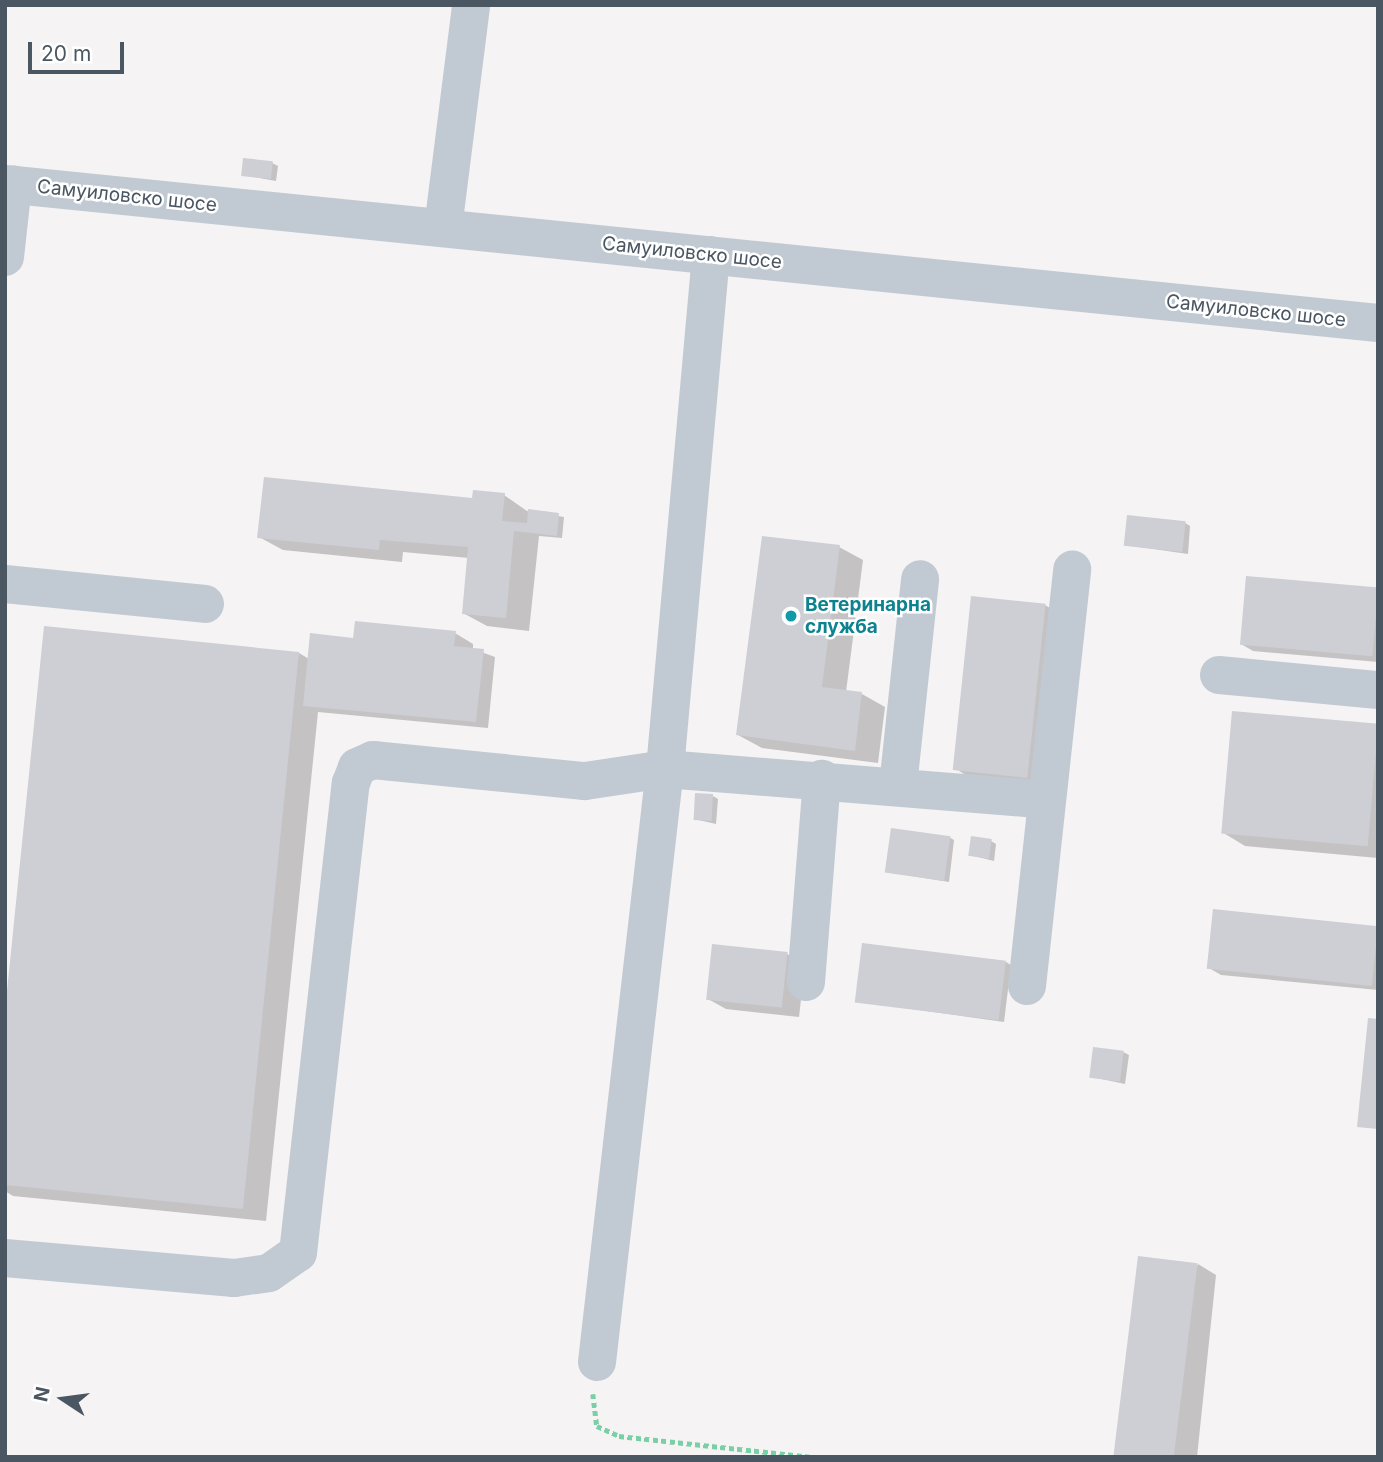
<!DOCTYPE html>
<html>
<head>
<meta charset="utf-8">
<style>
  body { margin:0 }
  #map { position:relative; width:1383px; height:1462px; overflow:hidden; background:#f5f3f3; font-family:Inter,sans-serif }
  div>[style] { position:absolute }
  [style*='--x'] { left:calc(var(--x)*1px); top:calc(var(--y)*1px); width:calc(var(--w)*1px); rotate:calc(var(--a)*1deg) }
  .shadow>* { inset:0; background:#0003 }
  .building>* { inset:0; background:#cdcfd5; transform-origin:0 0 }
  .path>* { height:4.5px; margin-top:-2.25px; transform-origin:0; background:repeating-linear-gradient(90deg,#7ad0a6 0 5px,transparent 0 8.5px) }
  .minor>* { height:38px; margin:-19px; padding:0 19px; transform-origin:19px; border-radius:19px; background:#c1cad2 }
  .dots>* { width:19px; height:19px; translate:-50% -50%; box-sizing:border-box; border:4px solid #fff; border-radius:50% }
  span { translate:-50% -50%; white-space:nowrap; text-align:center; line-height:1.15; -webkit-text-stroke:5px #fff; paint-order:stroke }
  .street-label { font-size:19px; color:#4a5661 }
  .culture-label { font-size:19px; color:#0d838f; font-weight:700 }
  .left { translate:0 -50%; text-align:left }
  .frame { position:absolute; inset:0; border:7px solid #4a5661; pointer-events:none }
  .north { position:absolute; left:28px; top:1364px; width:70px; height:70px; -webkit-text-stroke:5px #fff; paint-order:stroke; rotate:283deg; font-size:19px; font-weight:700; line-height:28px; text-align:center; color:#4a5661 }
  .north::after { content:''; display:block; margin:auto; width:24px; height:32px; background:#4a5661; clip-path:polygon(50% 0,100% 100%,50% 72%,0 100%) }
  .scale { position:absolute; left:28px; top:42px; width:96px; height:32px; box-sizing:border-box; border:4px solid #4a5661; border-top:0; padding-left:9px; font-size:21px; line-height:24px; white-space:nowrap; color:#4a5661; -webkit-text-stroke:5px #fff; paint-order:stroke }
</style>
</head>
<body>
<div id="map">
  <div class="shadow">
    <div style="clip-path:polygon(272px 163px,278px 166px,276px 181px,242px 175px)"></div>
    <div style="clip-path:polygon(504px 495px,527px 511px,564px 517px,562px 538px,539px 536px,529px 631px,487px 626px,463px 613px,469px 558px,403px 552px,402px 562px,283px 550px,259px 537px)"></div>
    <div style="clip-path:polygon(1185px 523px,1190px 526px,1188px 554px,1125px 545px)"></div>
    <div style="clip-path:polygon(839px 547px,863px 560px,846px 692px,862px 694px,885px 707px,878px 763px,762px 748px,738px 735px)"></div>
    <div style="clip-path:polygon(1378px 590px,1378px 662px,1253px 651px,1241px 644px)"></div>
    <div style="clip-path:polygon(1045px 605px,1063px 616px,1046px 787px,974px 780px,956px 769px)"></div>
    <div style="clip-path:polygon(46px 628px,299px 653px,309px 659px,355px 640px,455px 633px,473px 644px,473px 649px,495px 657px,488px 728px,318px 712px,266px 1221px,13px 1196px,5px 1191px,5px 1028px)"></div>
    <div style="clip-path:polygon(1378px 727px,1378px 858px,1245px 846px,1222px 832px)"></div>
    <div style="clip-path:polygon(713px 796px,718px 799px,716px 824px,694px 819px)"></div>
    <div style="clip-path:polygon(949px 837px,954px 840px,949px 882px,887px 872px)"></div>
    <div style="clip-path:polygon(991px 841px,996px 844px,994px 861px,970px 855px)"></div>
    <div style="clip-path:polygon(1378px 928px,1378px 990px,1221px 975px,1209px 968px)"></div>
    <div style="clip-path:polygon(787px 954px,805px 964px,799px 1017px,726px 1009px,708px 999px)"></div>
    <div style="clip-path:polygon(1006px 962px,1011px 965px,1004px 1022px,856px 1001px)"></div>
    <div style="clip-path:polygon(1123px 1052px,1129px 1055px,1125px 1084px,1092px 1077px)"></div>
    <div style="clip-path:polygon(1198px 1264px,1216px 1275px,1197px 1457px,1119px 1457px)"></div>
  </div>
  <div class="building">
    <div style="left:243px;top:158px;width:30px;height:18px;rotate:6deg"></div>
    <div style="clip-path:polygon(264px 477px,472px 498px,473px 490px,505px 493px,502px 521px,527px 523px,528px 509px,559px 513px,557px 536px,514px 531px,506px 618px,462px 614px,468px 547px,380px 540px,379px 550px,257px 538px)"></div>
    <div style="left:1127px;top:515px;width:59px;height:31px;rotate:6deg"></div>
    <div style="clip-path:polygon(762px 536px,840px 545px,822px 687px,862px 692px,855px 751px,736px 735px)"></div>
    <div style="left:1246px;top:576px;width:133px;height:69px;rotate:5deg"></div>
    <div style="left:971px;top:596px;width:75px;height:175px;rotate:6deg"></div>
    <div style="clip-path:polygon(355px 621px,456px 631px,454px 646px,484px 649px,476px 722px,303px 706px,310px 633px,353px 638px)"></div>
    <div style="clip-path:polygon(44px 626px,299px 652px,243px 1209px,5px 1185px,5px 1011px)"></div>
    <div style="left:1232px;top:711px;width:147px;height:123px;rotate:5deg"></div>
    <div style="left:695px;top:793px;width:18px;height:27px;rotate:3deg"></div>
    <div style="left:891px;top:828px;width:60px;height:45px;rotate:8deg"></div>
    <div style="left:971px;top:836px;width:21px;height:20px;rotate:8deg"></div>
    <div style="left:1213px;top:909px;width:166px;height:60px;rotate:6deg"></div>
    <div style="left:862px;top:943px;width:145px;height:60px;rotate:7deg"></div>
    <div style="left:712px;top:944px;width:76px;height:56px;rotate:6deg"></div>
    <div style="clip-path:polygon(1368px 1018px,1378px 1019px,1378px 1129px,1357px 1127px)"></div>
    <div style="left:1093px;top:1047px;width:31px;height:31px;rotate:7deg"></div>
    <div style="left:1138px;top:1256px;width:60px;height:202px;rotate:7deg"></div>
  </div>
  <div class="path">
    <div style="--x:593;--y:1394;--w:32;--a:83"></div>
    <div style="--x:597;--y:1426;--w:24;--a:24"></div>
    <div style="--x:619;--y:1436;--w:194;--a:6.2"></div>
  </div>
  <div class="minor">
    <div style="--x:5;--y:184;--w:1380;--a:5.78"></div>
    <div style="--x:443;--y:228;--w:225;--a:-82.8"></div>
    <div style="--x:5;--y:257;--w:73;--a:-83.7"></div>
    <div style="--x:5;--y:584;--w:201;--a:5.7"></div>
    <div style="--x:1219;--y:675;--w:160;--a:5.4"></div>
    <div style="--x:898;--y:786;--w:208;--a:-83.9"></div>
    <div style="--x:806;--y:982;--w:204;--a:-85.5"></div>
    <div style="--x:1027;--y:986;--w:419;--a:-83.8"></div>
    <div style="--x:5;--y:1258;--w:230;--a:5"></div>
    <div style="--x:234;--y:1278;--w:35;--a:-8"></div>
    <div style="--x:269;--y:1273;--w:35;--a:-35"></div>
    <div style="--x:298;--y:1253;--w:473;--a:-83.6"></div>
    <div style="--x:351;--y:783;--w:17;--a:-69"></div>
    <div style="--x:357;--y:767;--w:17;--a:-24"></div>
    <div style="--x:373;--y:760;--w:213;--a:5.7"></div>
    <div style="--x:585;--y:781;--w:81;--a:-8.5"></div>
    <div style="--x:665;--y:769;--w:383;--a:4.6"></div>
    <div style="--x:597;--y:1362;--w:597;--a:-83.46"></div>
    <div style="--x:665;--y:769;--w:516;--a:-84.89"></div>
  </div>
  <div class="dots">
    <div style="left:791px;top:616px;background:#0f9aa8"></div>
  </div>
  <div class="street-label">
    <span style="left:127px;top:196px;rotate:6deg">Самуиловско шосе</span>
    <span style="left:692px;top:253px;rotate:6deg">Самуиловско шосе</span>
    <span style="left:1256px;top:311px;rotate:6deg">Самуиловско шосе</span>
  </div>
  <div class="culture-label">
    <span class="left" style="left:805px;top:616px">Ветеринарна<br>служба</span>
  </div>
  <div class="frame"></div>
  <div class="north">N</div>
  <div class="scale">20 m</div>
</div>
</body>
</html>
